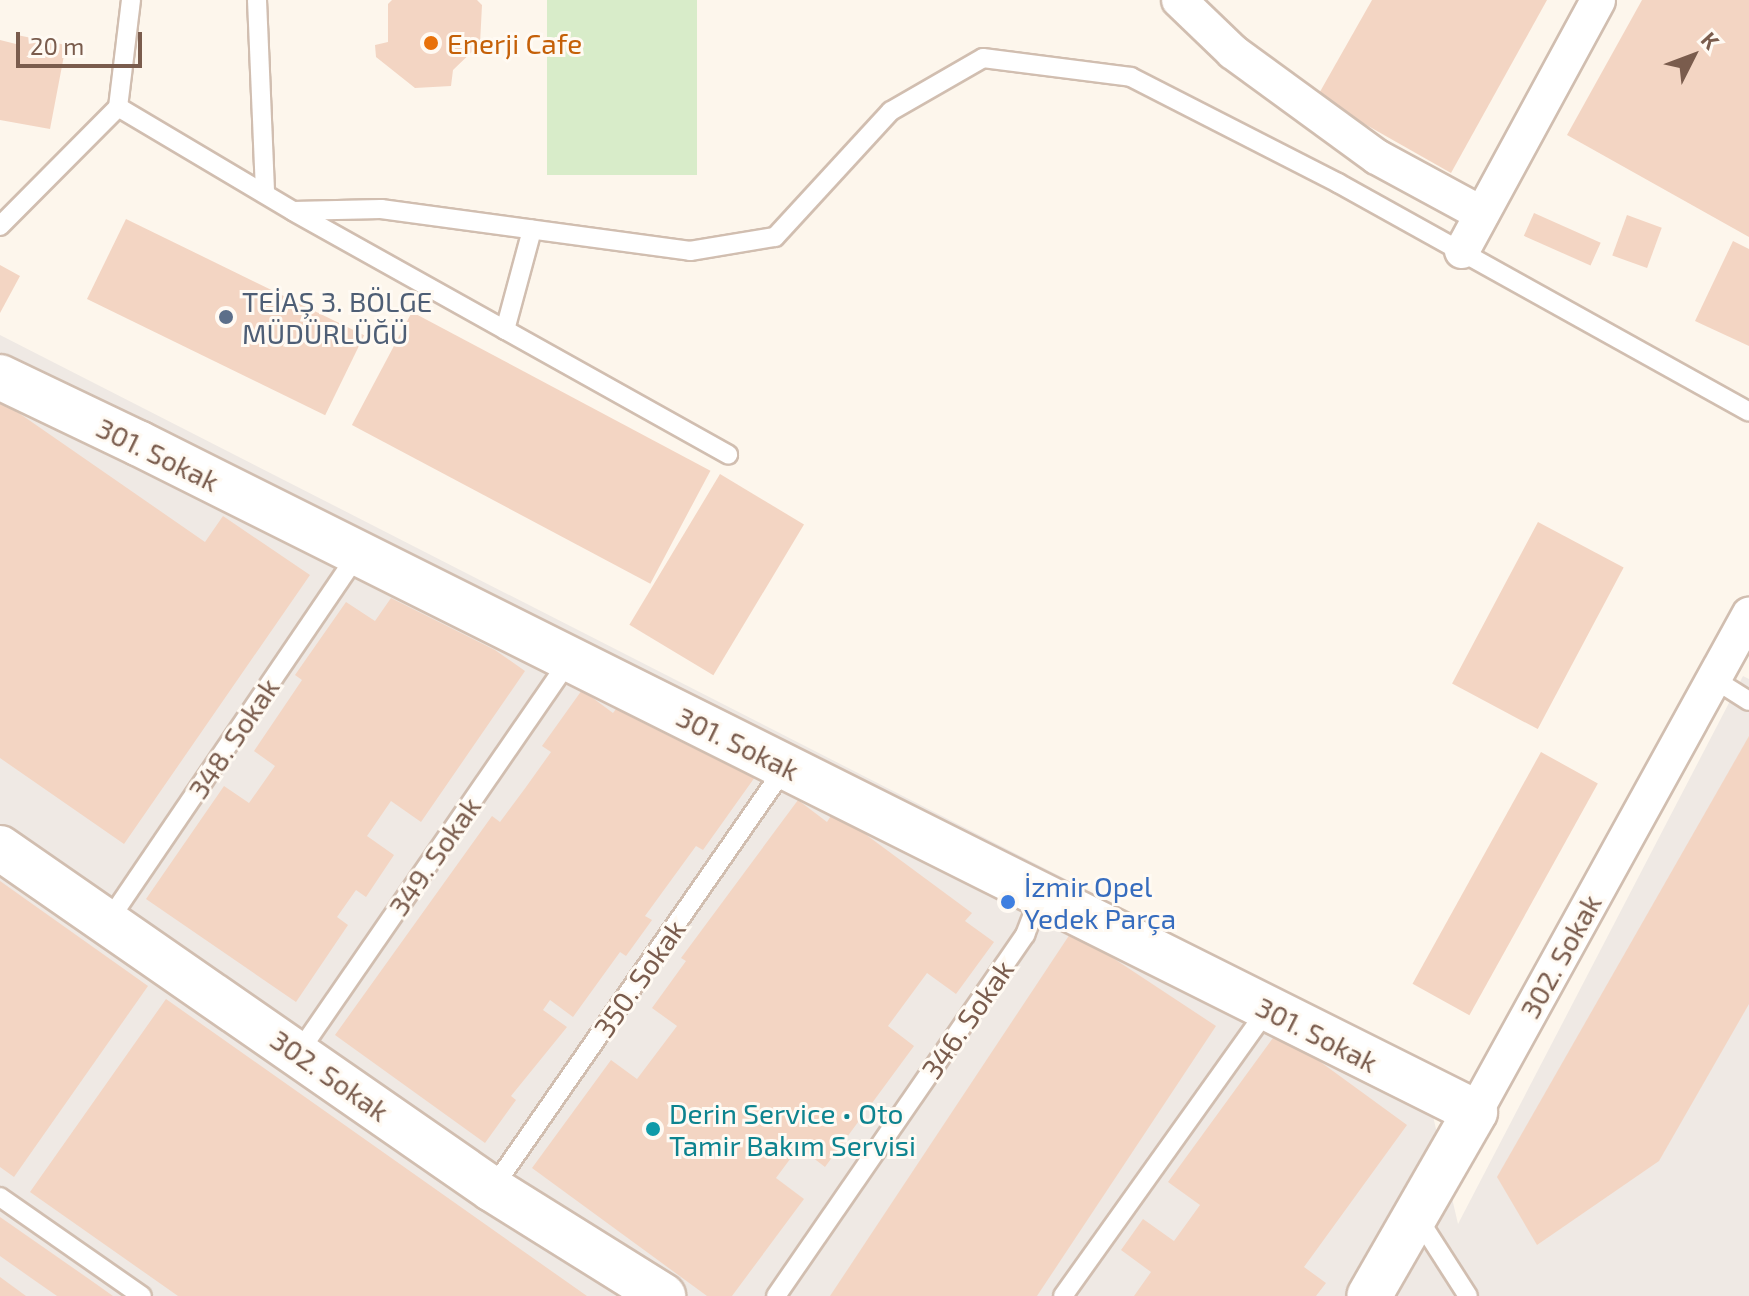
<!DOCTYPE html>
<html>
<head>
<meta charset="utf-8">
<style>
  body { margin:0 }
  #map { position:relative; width:1749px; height:1296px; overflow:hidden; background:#fdf6ec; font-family:"Exo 2",sans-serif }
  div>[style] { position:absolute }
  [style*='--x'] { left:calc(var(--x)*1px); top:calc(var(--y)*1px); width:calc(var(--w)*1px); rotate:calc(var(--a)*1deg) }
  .industrial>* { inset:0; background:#efe9e4 }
  .green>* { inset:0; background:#d8ecc9; transform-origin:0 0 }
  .building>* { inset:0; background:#f3d5c3; transform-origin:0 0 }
  .roads { filter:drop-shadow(2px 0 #d1beb0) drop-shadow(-2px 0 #d1beb0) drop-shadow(0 2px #d1beb0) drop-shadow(0 -2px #d1beb0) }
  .lane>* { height:18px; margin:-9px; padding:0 9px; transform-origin:9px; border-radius:9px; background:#fff }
  .street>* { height:34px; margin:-17px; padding:0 17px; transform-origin:17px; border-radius:17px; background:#fff }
  .secondary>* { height:44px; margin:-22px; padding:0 22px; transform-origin:22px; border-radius:22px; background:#fff }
  .dots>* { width:22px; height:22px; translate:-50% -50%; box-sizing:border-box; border:4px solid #fffaf3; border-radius:50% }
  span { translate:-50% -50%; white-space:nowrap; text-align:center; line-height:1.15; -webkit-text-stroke:6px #fffaf3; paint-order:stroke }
  .food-label { font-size:28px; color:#c56008 }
  .left { translate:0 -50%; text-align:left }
  .service-label { font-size:28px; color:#4e5e75 }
  .street-label { font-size:28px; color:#7a5c4d }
  .shop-label { font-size:28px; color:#366cbe }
  .culture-label { font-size:28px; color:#0d838f }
  .north { position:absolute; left:1653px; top:16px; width:80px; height:80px; -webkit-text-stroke:6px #fffaf3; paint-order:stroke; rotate:48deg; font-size:22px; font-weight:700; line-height:32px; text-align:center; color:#7a5c4d }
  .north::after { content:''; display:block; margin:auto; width:28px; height:36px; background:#7a5c4d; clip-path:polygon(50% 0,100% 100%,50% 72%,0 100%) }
  .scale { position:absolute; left:16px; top:32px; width:126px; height:36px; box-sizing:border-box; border:4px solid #7a5c4d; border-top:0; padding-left:10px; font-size:24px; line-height:28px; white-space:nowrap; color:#7a5c4d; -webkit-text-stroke:6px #fffaf3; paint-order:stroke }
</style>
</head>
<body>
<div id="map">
  <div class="industrial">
    <div style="clip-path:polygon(0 335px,1420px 1060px,1458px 1224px,1743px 676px,1749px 679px,1749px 1296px,0 1296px)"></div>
  </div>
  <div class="green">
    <div style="left:547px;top:0;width:150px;height:175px"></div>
  </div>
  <div class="building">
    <div style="clip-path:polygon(392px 0,477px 0,482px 5px,480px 44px,453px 70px,451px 86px,415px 88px,376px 57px,375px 45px,388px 42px,388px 4px)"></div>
    <div style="clip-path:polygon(1372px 0,1547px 0,1451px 173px,1317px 97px)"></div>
    <div style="clip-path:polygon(1642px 0,1749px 0,1749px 237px,1567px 135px)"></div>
    <div style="clip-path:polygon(17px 35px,66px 45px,50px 129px,0 120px,0 40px,16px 44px)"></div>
    <div style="left:1534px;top:213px;width:73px;height:25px;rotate:24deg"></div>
    <div style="left:1627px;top:215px;width:37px;height:43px;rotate:20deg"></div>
    <div style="left:126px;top:219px;width:265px;height:89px;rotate:26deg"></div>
    <div style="clip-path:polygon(1733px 241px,1749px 249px,1749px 346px,1695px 321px)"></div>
    <div style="clip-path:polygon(0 265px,20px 276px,0 313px)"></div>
    <div style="left:412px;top:312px;width:338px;height:128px;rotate:28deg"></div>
    <div style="clip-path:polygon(0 400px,205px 542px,223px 516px,310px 575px,124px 844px,0 758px)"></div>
    <div style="left:720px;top:474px;width:98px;height:176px;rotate:31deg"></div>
    <div style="left:1538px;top:522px;width:97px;height:183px;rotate:28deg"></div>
    <div style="clip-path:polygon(391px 598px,495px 650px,525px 671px,421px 822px,391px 801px,367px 836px,394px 855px,366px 897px,356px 890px,337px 917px,348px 925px,296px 1002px,146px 899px,224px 786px,249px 803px,275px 766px,254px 751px,302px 680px,295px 675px,346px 602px,375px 621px)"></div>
    <div style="clip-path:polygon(582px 690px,613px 713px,616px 709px,725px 756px,755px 777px,703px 850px,696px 846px,645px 916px,652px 920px,626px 956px,620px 952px,573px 1017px,550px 1000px,543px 1010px,567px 1027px,511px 1096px,516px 1100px,485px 1143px,335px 1035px,492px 816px,500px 822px,526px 787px,551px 752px,542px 746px)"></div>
    <div style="clip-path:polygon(1749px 736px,1749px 1004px,1659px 1161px,1537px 1245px,1497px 1177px)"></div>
    <div style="left:1541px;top:752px;width:65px;height:265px;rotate:29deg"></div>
    <div style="clip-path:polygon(798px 800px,827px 822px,834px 811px,972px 913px,965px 921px,994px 942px,956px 994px,927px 973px,888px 1026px,914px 1046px,825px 1167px,799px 1147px,776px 1178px,804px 1199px,732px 1296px,707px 1296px,532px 1168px,611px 1060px,637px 1079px,677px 1026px,652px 1008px,686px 961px,681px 958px)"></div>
    <div style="clip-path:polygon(0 881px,148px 986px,14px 1177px,0 1167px)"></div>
    <div style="clip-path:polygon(1072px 931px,1216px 1026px,1037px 1296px,830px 1296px)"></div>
    <div style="clip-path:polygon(166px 999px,523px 1251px,587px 1296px,178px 1296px,30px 1192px)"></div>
    <div style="clip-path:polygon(1278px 1031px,1407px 1125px,1304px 1267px,1326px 1283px,1316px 1296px,1134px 1296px,1151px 1272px,1121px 1250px,1143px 1219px,1174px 1241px,1200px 1205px,1168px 1182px)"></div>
    <div style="clip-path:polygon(0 1217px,89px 1279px,113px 1296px,57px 1296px,34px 1280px,0 1256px)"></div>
    <div style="clip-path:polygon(0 1277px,26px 1296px,0 1296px)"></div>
  </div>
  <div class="roads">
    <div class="lane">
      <div style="--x:131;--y:0;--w:108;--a:96.9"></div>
      <div style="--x:118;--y:107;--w:204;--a:30.7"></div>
      <div style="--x:293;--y:211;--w:88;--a:-1.3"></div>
      <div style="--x:381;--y:209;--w:312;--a:7.7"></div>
      <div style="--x:690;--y:251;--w:86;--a:-9.4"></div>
      <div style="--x:775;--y:237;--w:171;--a:-47.4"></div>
      <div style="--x:891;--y:111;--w:106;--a:-29.9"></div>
      <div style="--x:983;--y:58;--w:149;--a:7.3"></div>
      <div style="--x:1131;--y:77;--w:233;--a:27.1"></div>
      <div style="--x:1338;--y:183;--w:470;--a:29.1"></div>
      <div style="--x:257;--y:0;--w:194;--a:87.6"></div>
      <div style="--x:296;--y:213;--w:495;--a:29.2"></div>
      <div style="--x:0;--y:226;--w:168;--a:-45.2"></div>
      <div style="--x:505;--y:330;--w:104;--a:-74.9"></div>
      <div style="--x:1714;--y:679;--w:41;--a:32.2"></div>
      <div style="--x:107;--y:923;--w:446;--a:-55.8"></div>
      <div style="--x:299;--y:1052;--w:477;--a:-55.4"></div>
      <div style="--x:492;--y:1189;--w:515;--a:-55.2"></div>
      <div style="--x:0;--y:1197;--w:173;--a:34.9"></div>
      <div style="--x:1416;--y:1215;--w:96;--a:57.3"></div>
      <div style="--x:776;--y:1296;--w:439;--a:-55.4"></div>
      <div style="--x:1025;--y:935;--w:42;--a:-69"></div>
      <div style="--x:1063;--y:1296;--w:353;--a:-54.5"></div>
    </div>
    <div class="street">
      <div style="--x:1179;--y:0;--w:75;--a:43.9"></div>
      <div style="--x:1233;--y:52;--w:178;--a:36.1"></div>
      <div style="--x:1377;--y:157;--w:119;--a:28.5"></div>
      <div style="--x:1462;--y:251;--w:285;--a:-61.5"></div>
      <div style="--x:1475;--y:1112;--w:568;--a:-61.13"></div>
    </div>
    <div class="secondary">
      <div style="--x:0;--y:377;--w:153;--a:25.6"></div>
      <div style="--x:138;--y:443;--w:1495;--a:26.58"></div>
      <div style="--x:1475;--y:1112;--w:212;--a:119.9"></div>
      <div style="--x:0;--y:848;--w:599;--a:34.73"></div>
      <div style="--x:492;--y:1189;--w:202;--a:32"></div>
    </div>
  </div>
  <div class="dots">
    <div style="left:431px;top:43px;background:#e8710a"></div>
    <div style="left:226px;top:317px;background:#5c6f8a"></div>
    <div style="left:1008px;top:902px;background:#3f7fe0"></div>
    <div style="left:653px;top:1129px;background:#0f9aa8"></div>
  </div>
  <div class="food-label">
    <span class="left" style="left:447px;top:43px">Enerji Cafe</span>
  </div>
  <div class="service-label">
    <span class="left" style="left:242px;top:317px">TEİAŞ 3. BÖLGE<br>MÜDÜRLÜĞÜ</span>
  </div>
  <div class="street-label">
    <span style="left:158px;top:454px;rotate:26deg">301. Sokak</span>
    <span style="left:233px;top:738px;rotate:-56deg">348. Sokak</span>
    <span style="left:738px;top:743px;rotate:26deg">301. Sokak</span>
    <span style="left:434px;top:856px;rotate:-55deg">349. Sokak</span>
    <span style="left:1560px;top:956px;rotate:-61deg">302. Sokak</span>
    <span style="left:639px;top:978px;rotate:-55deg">350. Sokak</span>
    <span style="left:967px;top:1019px;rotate:-55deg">346. Sokak</span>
    <span style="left:1317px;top:1034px;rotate:27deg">301. Sokak</span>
    <span style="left:330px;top:1075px;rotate:35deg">302. Sokak</span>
  </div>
  <div class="shop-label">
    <span class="left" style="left:1024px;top:902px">İzmir Opel<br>Yedek Parça</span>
  </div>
  <div class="culture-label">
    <span class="left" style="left:669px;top:1129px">Derin Service • Oto<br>Tamir Bakım Servisi</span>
  </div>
  <div class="north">K</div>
  <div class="scale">20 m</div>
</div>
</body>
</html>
